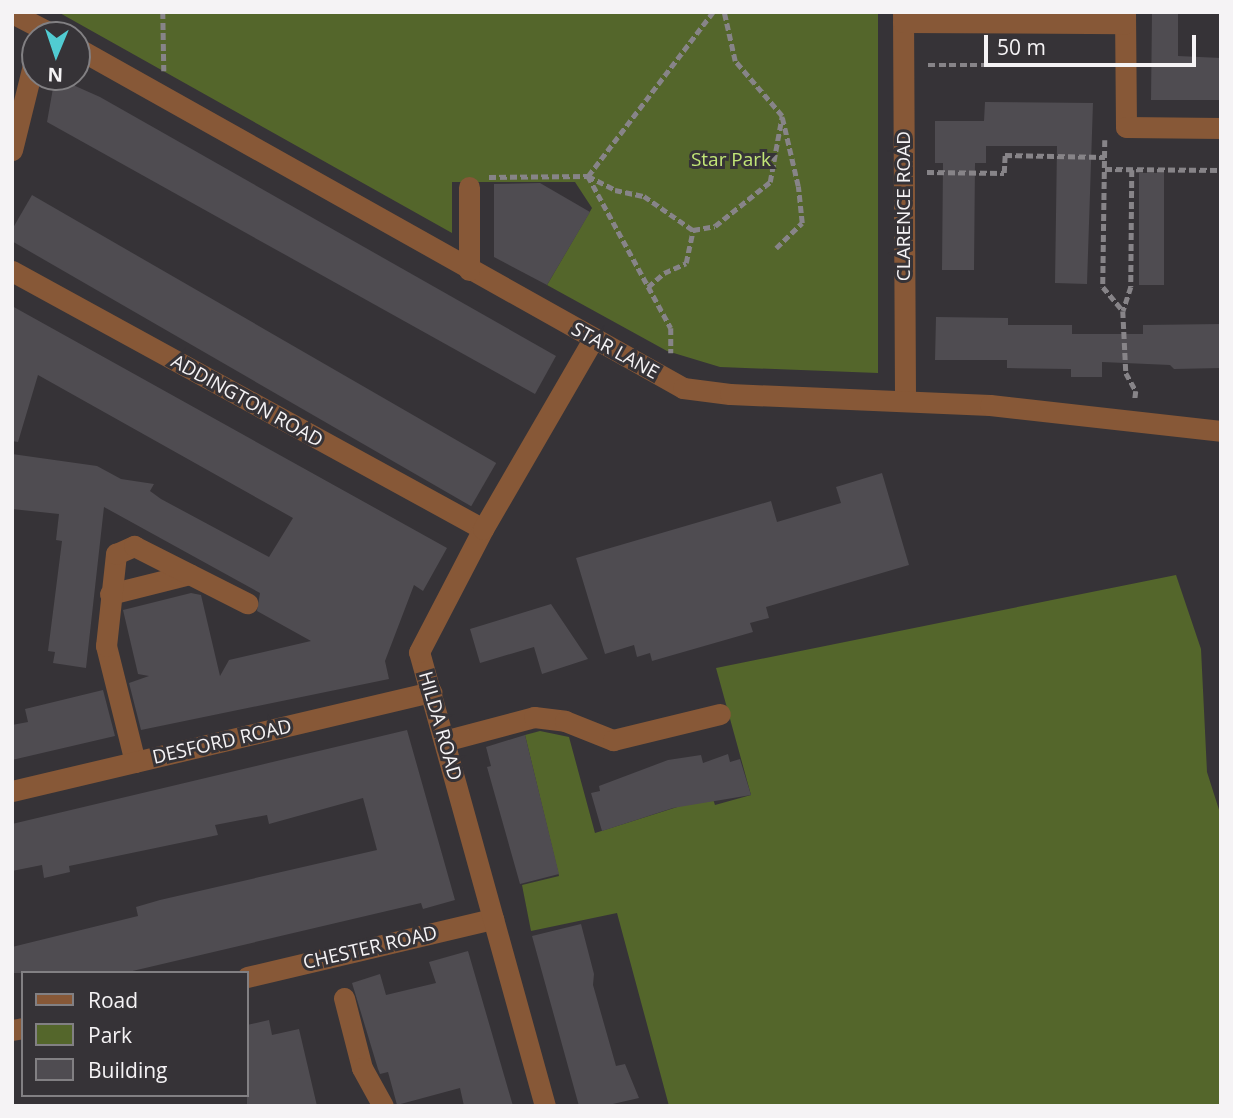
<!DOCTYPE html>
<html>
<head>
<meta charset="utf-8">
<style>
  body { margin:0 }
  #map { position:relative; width:1233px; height:1118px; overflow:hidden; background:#363337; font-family:"Open Sans",sans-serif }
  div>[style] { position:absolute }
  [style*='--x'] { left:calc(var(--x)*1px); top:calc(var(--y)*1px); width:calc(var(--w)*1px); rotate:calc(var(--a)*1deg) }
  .green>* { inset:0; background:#54662b }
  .building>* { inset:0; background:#4f4c51; transform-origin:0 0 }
  .path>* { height:4.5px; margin-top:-2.25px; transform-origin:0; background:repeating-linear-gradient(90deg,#878488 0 7px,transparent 0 10.5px) }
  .minor>* { height:21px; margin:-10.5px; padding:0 10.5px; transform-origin:10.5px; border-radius:10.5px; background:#875837 }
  span { translate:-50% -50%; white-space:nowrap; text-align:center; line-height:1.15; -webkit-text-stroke:6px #363337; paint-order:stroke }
  .park-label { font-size:19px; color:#c2e677 }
  .street-label { font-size:19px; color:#f5f3f5 }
  .frame { position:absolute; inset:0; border:14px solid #f5f3f5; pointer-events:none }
  .legend { position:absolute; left:21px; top:971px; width:228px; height:126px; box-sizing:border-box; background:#363337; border:2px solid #828083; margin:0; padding:9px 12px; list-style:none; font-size:21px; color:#f5f3f5 }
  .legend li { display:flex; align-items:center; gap:14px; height:35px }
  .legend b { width:35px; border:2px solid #828083 }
  .north { position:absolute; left:21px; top:21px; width:70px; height:70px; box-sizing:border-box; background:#363337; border:2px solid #828083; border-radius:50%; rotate:182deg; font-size:19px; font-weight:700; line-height:28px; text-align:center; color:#f5f3f5 }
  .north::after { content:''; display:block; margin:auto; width:24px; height:32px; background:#51ccd2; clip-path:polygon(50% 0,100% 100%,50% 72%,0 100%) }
  .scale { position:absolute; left:984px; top:35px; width:212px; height:32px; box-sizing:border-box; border:4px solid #f5f3f5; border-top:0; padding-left:9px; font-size:21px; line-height:24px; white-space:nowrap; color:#f5f3f5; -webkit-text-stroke:5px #363337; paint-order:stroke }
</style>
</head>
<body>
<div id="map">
  <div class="green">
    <div style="clip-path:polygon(58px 12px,878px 12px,878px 373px,720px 367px,667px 351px,547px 285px,592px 208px,575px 182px,452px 182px,452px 233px)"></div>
    <div style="clip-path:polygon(1176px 575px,1201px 649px,1207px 772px,1221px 816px,1221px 1106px,669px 1106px,617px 913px,531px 931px,522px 885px,559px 876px,525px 735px,540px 731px,569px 737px,595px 833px,712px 796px,715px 805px,751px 795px,716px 668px)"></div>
  </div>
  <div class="building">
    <div style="clip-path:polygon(1152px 12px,1178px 12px,1178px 56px,1221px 58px,1221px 100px,1151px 100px)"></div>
    <div style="clip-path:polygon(55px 77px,100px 97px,556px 356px,535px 394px,47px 122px)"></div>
    <div style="clip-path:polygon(985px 102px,1093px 103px,1087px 284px,1055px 283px,1057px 146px,986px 146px,986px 163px,975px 163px,974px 270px,942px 270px,943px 163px,935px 163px,935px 121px,984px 121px)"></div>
    <div style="left:1139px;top:173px;width:25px;height:112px"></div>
    <div style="clip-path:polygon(540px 183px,590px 212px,547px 285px,494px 257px,494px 184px)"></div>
    <div style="left:32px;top:195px;width:536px;height:50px;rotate:30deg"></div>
    <div style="clip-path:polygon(12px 306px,447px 548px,423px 591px,414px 585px,385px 661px,389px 679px,141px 730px,129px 683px,149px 676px,138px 674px,123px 610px,191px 593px,201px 595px,220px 676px,229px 660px,311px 641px,257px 611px,260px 593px,104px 507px,86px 668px,53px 663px,55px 652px,48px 651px,62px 541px,56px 540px,59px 514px,12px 509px,12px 454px,97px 466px,121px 479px,154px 484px,150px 491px,161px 499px,269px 557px,293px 518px,38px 375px,18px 442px,12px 441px)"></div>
    <div style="clip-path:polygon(936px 317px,1008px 318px,1008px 325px,1072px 325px,1072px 334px,1143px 334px,1143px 325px,1221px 324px,1221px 368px,1174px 369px,1170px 365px,1102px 362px,1102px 377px,1071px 377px,1071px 369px,1007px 368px,1007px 360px,935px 360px)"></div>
    <div style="clip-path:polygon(882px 473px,909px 565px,766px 607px,769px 618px,750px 623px,753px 632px,652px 661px,650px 653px,637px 657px,634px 645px,605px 654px,576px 558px,771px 501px,777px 522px,841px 503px,836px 487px)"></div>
    <div style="clip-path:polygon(551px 604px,588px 659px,542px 674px,534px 647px,480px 663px,470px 629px)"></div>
    <div style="clip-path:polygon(103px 690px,115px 736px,12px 760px,12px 725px,28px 722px,25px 709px)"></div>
    <div style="clip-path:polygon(407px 730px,455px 900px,423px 909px,421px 903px,124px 973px,12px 973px,12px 947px,138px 916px,136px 907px,160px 900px,377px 850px,363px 798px,269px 824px,267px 815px,215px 825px,218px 835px,69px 866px,70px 872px,44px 878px,42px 865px,12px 871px,12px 824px)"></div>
    <div style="clip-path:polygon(525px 735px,559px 874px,520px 884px,487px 767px,491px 766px,486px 747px)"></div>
    <div style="clip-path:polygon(728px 754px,730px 762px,740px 759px,751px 795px,673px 808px,602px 831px,591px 793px,600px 791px,599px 786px,668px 760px,701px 755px,703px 763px)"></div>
    <div style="clip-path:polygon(581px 924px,594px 974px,593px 985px,616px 1066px,625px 1064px,639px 1098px,604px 1106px,579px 1106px,532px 936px)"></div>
    <div style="clip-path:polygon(468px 951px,513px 1106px,464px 1106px,460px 1088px,397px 1105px,388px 1072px,380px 1074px,378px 1069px,352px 983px,380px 974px,386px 995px,436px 983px,429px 962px)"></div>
    <div style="clip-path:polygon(269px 1020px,272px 1035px,299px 1029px,317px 1106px,247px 1106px,247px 1025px)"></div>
  </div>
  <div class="path">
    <div style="--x:163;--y:12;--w:59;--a:89"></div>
    <div style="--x:928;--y:65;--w:173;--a:0"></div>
    <div style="--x:1105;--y:140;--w:147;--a:90.8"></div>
    <div style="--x:1103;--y:287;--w:31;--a:50"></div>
    <div style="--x:1105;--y:169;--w:116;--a:0.5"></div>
    <div style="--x:1132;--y:170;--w:117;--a:90.5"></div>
    <div style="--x:1131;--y:287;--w:25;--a:108"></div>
    <div style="--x:1123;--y:311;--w:62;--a:87.2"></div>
    <div style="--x:1126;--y:373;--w:21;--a:61"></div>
    <div style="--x:1136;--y:391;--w:8;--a:97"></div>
    <div style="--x:927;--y:172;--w:77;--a:0.7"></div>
    <div style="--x:1004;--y:173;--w:18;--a:-87"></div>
    <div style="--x:1005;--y:155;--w:100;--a:1.1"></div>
    <div style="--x:588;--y:176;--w:30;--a:27"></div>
    <div style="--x:615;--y:190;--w:30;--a:12"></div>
    <div style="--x:644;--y:196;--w:60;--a:34.8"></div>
    <div style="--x:693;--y:230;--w:22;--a:-10"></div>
    <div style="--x:715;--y:226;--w:70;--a:-38.7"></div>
    <div style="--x:770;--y:182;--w:67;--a:-79.7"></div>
    <div style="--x:782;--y:116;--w:72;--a:-130.5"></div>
    <div style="--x:735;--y:61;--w:50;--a:-102.7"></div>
    <div style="--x:588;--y:176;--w:173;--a:61.4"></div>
    <div style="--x:671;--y:328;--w:25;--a:90"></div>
    <div style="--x:489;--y:177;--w:99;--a:-0.6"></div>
    <div style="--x:588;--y:176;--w:206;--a:-52.7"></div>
    <div style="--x:776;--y:248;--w:36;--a:-44"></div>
    <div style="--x:802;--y:223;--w:37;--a:-96"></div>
    <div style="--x:798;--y:186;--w:71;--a:-103.1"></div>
    <div style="--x:648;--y:287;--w:21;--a:-41"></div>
    <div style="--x:664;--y:273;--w:24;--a:-24"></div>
    <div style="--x:686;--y:263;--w:34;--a:-78"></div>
  </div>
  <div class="minor">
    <div style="--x:903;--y:12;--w:388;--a:89.7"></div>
    <div style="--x:1125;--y:12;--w:115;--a:89.5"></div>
    <div style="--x:1126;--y:127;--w:95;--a:0.6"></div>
    <div style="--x:12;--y:13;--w:47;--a:27.6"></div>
    <div style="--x:903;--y:22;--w:222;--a:0.3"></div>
    <div style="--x:77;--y:48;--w:695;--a:29.29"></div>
    <div style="--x:683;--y:388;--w:47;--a:7.3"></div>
    <div style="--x:730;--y:394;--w:260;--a:2.4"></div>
    <div style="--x:990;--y:405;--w:232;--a:6.4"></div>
    <div style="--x:12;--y:150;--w:96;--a:-76.1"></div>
    <div style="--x:469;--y:270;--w:83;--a:-90"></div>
    <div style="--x:12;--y:271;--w:537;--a:28.71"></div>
    <div style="--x:110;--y:594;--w:82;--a:-14"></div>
    <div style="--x:444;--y:741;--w:93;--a:-14.9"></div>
    <div style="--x:534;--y:717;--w:31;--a:7"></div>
    <div style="--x:565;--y:721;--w:52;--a:21.6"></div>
    <div style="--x:613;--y:740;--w:110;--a:-13.7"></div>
    <div style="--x:135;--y:762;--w:120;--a:-104"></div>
    <div style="--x:106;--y:646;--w:93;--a:-83.8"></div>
    <div style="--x:116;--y:554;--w:20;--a:-24"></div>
    <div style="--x:134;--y:546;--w:127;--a:26.8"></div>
    <div style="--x:12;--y:791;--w:431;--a:-13.3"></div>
    <div style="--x:247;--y:977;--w:253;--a:-13.3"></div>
    <div style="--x:344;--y:998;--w:72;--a:75.6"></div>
    <div style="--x:362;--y:1068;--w:43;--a:61.1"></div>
    <div style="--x:12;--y:1030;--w:11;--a:-10"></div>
    <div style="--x:545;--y:1106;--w:471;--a:-105.5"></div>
    <div style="--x:419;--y:652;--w:139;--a:-62.5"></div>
    <div style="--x:483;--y:529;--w:220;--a:-59.9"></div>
  </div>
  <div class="park-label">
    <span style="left:731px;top:160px">Star Park</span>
  </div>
  <div class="street-label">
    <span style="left:904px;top:206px;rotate:-90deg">CLARENCE ROAD</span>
    <span style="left:615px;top:351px;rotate:29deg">STAR LANE</span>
    <span style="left:247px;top:401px;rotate:29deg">ADDINGTON ROAD</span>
    <span style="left:440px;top:726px;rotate:74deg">HILDA ROAD</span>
    <span style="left:222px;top:742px;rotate:-13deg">DESFORD ROAD</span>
    <span style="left:370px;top:948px;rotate:-13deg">CHESTER ROAD</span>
  </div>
  <div class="frame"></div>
  <ul class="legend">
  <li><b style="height:9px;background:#875837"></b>Road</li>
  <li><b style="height:19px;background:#54662b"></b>Park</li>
  <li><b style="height:19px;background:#4f4c51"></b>Building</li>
  </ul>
  <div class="north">N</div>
  <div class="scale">50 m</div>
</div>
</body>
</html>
